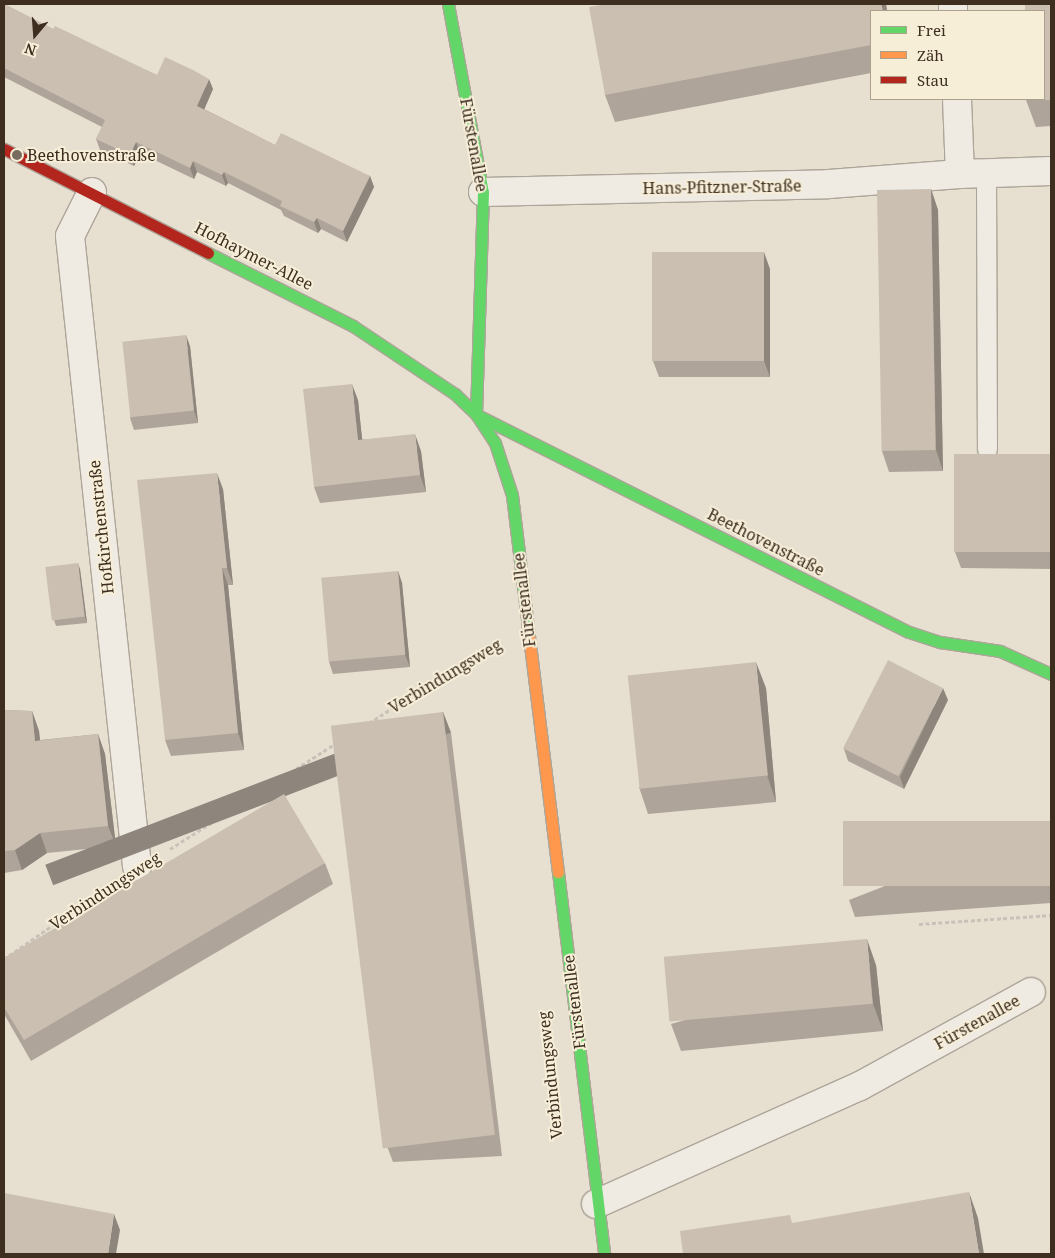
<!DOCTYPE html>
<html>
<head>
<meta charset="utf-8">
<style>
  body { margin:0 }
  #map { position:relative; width:1055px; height:1258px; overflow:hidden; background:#e7e0d1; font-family:"Noto Serif",serif }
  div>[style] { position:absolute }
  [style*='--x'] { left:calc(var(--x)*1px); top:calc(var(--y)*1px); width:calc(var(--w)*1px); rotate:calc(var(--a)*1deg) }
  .path>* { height:3px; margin-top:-1.5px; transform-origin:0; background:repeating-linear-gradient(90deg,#c8c2b9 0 4px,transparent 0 6.5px) }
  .roads { filter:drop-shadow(1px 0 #ada599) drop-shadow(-1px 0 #ada599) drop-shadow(0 1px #ada599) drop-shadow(0 -1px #ada599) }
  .lane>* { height:19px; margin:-9.5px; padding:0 9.5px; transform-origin:9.5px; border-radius:9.5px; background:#efebe3 }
  .street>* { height:28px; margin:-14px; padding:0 14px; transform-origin:14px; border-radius:14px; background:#efebe3 }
  .fast>* { height:11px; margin:-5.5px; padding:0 5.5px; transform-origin:5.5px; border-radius:5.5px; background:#63d668 }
  .slow>* { height:11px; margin:-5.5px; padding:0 5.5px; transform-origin:5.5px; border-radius:5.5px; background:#ff974d }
  .jam>* { height:11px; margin:-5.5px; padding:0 5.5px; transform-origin:5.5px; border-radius:5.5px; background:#b3261e }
  .wall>* { inset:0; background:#afa499 }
  .shaded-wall>* { inset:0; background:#8e867d; transform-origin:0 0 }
  .building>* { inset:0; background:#cbbfb2; transform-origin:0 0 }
  .dots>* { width:14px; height:14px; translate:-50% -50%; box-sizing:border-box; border:2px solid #f7eed8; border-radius:50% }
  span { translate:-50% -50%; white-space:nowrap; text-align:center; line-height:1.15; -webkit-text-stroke:4px #f7eed8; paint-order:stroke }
  .street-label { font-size:16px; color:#3d2e20 }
  .poi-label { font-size:16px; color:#3d2e20 }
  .left { translate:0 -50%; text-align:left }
  .frame { position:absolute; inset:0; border:5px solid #3d2e20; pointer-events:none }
  .legend { position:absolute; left:870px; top:10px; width:175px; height:90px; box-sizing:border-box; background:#f7eed8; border:1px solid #ada18e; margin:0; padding:6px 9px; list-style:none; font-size:15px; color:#3d2e20 }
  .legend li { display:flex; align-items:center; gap:10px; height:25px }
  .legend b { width:25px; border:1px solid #ada18e }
  .north { position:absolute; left:10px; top:10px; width:50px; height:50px; -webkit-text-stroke:4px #f7eed8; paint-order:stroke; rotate:198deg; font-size:14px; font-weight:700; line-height:20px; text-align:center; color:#3d2e20 }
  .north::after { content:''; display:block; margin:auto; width:18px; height:22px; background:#3d2e20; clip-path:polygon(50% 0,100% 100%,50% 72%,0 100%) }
</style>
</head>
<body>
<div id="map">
  <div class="path">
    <div style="--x:358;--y:730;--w:164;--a:-32.5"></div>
    <div style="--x:170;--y:849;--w:199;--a:-32.5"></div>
    <div style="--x:919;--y:924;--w:132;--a:-3.9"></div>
    <div style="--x:4;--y:959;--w:128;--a:-34.8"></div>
  </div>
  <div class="roads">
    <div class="lane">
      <div style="--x:986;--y:174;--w:275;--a:89.8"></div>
    </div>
    <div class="street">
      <div style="--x:953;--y:4;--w:7;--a:90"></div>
      <div style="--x:957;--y:99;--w:75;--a:87.7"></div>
      <div style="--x:92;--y:192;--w:49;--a:116.6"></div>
      <div style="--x:70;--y:236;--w:634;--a:83.93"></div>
      <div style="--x:483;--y:192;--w:346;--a:-1.3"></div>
      <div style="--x:829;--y:184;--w:131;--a:-4.4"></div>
      <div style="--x:960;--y:174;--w:91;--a:-1.9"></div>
      <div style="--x:596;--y:1204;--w:289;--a:-24.1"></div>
      <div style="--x:860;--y:1086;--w:195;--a:-28.8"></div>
    </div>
    <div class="fast">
      <div style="--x:448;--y:4;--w:191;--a:79.5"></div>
      <div style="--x:483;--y:192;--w:222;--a:91.8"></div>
      <div style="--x:208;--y:253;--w:162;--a:26.7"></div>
      <div style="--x:353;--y:326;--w:123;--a:33.7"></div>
      <div style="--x:455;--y:394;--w:29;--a:44"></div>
      <div style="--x:476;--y:414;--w:35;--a:57"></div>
      <div style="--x:495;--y:443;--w:55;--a:71.9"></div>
      <div style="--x:512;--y:495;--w:134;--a:83.1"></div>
      <div style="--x:477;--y:415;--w:483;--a:26.7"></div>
      <div style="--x:909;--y:632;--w:33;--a:18"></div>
      <div style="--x:940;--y:642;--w:61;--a:8.5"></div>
      <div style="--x:1000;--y:651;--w:56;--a:24.3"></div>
      <div style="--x:558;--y:872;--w:385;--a:83.1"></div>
    </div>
    <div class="slow">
      <div style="--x:528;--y:628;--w:246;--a:83"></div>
    </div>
    <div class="jam">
      <div style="--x:4;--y:149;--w:229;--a:27"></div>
    </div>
  </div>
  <div class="wall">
    <div style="clip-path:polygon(4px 4px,53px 29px,157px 75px,213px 89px,204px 109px,275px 145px,370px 176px,374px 187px,347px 242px,321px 229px,318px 233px,284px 216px,281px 210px,228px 183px,226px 186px,197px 172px,194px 179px,140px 153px,134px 166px,100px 150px,96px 139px,102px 127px,4px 77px)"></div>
    <div style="clip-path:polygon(607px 4px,886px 4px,887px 11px,871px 11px,871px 73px,615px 122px,605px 95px)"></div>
    <div style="clip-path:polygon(1051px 4px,1051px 126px,1036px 127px,1026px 100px)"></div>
    <div style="clip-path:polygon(931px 189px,938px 210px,943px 471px,889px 472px,882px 451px)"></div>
    <div style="clip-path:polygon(770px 269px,770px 377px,659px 377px,653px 361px)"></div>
    <div style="clip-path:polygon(190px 346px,198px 423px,134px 430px,130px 418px)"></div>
    <div style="clip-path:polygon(358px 400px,362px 439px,421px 451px,426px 492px,320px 503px,314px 487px)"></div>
    <div style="clip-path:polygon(1051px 454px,1051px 569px,961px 568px,955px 552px)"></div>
    <div style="clip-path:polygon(223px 489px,233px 585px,228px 585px,244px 750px,171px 756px,165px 740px)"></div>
    <div style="clip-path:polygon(80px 569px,87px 623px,56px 626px,54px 620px)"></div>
    <div style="clip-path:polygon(398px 571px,402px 583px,410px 667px,333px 674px,329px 662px)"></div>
    <div style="clip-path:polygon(766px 688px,776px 802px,648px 814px,639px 787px)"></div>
    <div style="clip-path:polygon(948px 700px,904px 789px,848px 761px,844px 749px)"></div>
    <div style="clip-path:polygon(4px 710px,32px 711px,39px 731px,40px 740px,98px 734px,105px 754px,116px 846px,47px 853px,22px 870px,4px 873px)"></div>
    <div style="clip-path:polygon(443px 712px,451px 733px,502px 1156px,393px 1162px,385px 1141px)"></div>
    <div style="clip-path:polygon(1051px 821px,1051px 903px,855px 917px,849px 900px)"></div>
    <div style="clip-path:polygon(325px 863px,333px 884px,31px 1061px,4px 1014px,4px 958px)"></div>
    <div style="clip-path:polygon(876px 965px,883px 1031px,681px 1051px,671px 1024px)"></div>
  </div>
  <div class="shaded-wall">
    <div style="clip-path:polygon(881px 4px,886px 4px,887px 11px,883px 11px)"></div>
    <div style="clip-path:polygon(209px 79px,213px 89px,201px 117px,197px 106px)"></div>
    <div style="clip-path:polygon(136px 142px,140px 153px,134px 166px,130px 155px)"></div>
    <div style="clip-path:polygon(193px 161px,197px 172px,194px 179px,190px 168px)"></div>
    <div style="clip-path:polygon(224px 172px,228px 183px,226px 186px,222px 175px)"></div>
    <div style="clip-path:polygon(370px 176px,374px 187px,347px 242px,343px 231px)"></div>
    <div style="clip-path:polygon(931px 189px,938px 210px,943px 471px,936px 450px)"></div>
    <div style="clip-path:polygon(317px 218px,321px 229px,318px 233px,314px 222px)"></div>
    <div style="clip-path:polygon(764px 252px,770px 269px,770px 377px,764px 361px)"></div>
    <div style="clip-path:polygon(186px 335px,190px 346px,198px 423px,194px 411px)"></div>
    <div style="clip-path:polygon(352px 384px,358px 400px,364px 457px,358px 440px)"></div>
    <div style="clip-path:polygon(415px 434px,421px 451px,426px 492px,420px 475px)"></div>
    <div style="clip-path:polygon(217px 473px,223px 489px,233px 585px,227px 568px)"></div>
    <div style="clip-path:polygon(78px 563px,80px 569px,87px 623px,85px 617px)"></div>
    <div style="clip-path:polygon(222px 568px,228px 585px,244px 750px,238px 733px)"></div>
    <div style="clip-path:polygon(398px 571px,402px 583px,410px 667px,405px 655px)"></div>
    <div style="clip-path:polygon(756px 662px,766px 688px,776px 802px,767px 775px)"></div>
    <div style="clip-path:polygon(943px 688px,948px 700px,904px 789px,900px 777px)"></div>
    <div style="clip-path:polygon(32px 711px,39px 731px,42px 761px,35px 741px)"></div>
    <div style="left:443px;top:712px;width:22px;height:426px;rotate:69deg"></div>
    <div style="clip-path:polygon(98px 734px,105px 754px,116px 846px,108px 826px)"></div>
    <div style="clip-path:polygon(40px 833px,47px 853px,22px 870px,15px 850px)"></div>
    <div style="clip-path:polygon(867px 939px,876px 965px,883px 1031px,873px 1004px)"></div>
    <div style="clip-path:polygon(969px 1192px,978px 1218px,984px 1254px,979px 1254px)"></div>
    <div style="clip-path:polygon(114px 1214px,120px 1230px,116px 1254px,108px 1254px)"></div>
  </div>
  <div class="building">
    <div style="clip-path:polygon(4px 4px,53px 29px,55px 26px,157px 75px,165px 57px,193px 70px,209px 79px,197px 106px,275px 145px,281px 133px,370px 176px,343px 231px,317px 218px,314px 222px,280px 206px,282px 201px,224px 172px,222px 175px,193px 161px,190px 168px,136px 142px,130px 155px,96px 139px,105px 120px,4px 68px)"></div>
    <div style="clip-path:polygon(607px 4px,881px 4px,883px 11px,871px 11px,871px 45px,605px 95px,589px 7px)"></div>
    <div style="clip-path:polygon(1025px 4px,1051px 4px,1051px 100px,1026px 100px,1026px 99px,1044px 99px,1044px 11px,1025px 11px)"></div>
    <div style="left:931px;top:189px;width:261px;height:54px;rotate:89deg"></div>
    <div style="left:652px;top:252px;width:112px;height:109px"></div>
    <div style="left:186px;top:335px;width:76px;height:64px;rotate:84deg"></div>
    <div style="clip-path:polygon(352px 384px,358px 440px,415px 434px,420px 475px,314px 487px,303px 389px)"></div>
    <div style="left:1051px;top:454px;width:98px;height:97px;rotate:90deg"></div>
    <div style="clip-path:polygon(217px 473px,227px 568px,222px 568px,238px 733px,165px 740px,137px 480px)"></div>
    <div style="left:78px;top:563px;width:54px;height:33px;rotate:83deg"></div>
    <div style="left:398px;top:571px;width:84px;height:77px;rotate:85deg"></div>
    <div style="left:888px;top:660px;width:62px;height:99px;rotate:27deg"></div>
    <div style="left:756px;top:662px;width:114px;height:129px;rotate:84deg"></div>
    <div style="clip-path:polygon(4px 710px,32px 711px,35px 741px,98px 734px,108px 826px,40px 833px,15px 850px,4px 851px)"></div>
    <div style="left:443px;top:712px;width:426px;height:113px;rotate:83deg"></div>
    <div style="clip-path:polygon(284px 794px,325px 863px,24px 1040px,4px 1007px,4px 958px)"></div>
    <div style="left:1051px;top:821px;width:65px;height:208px;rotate:90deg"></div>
    <div style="left:867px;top:939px;width:65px;height:204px;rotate:85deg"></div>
    <div style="clip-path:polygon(969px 1192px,979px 1254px,683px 1254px,680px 1231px,790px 1215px,792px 1223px)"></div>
    <div style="clip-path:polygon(4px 1193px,114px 1214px,108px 1254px,4px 1254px)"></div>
  </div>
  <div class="dots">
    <div style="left:17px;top:155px;background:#786c5e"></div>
  </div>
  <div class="street-label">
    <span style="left:474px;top:145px;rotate:80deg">Fürstenallee</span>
    <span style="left:722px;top:187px;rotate:-1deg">Hans-Pfitzner-Straße</span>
    <span style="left:254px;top:256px;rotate:27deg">Hofhaymer-Allee</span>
    <span style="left:101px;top:527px;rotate:-96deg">Hofkirchenstraße</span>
    <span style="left:766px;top:542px;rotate:27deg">Beethovenstraße</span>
    <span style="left:524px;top:600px;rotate:-97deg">Fürstenallee</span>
    <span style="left:445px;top:676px;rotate:-31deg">Verbindungsweg</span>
    <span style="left:105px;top:891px;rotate:-33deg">Verbindungsweg</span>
    <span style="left:574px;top:1002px;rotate:-97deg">Fürstenallee</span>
    <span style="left:977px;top:1022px;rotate:-29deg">Fürstenallee</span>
    <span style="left:550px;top:1075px;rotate:-96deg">Verbindungsweg</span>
  </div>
  <div class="poi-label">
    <span class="left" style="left:27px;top:155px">Beethovenstraße</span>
  </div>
  <div class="frame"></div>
  <ul class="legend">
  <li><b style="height:6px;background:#63d668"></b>Frei</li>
  <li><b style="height:6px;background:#ff974d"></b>Zäh</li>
  <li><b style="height:6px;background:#b3261e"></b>Stau</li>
  </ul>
  <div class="north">N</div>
</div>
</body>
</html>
